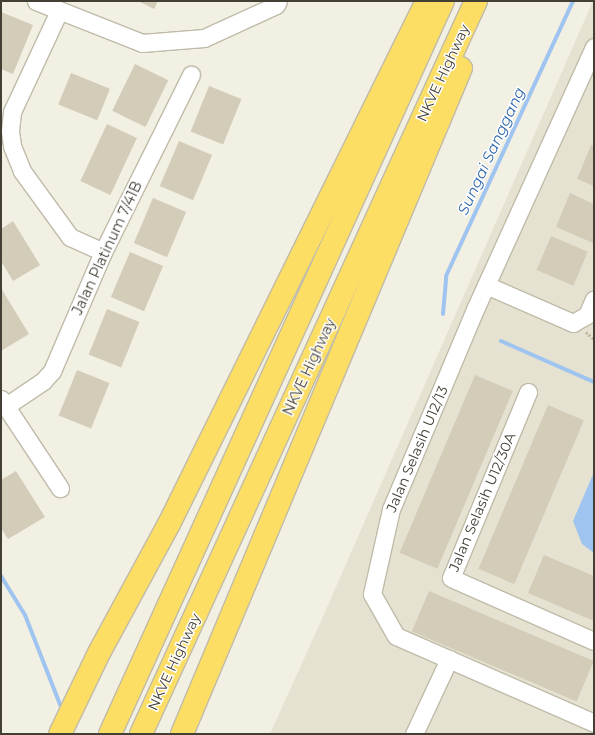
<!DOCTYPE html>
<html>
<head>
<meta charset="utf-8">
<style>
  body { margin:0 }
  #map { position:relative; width:595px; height:735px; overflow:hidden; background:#f2efe3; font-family:Montserrat,sans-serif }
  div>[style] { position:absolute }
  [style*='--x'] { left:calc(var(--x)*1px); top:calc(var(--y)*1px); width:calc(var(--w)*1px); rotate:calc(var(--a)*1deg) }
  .residential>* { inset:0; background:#e6e2d2 }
  .water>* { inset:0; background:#9fc4ef }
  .stream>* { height:4px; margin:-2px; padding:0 2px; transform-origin:2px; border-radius:2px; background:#9fc4ef }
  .building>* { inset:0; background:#d3ccb9; transform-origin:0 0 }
  .path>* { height:2.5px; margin-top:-1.25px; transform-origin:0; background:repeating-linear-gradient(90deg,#beb698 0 2px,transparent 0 4px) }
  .roads { filter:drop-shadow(1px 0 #c0bba9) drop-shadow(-1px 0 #c0bba9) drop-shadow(0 1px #c0bba9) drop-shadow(0 -1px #c0bba9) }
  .minor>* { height:17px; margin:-8.5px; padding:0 8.5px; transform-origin:8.5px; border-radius:8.5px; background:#fff }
  .highway>* { height:22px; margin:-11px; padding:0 11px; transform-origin:11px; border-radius:11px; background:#fcde64 }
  span { translate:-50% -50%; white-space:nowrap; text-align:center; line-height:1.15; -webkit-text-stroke:3px #fff; paint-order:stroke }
  .street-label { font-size:14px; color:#433f34 }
  .water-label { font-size:15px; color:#2e67ae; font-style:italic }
  .frame { position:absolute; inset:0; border:2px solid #433f34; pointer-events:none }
</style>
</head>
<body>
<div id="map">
  <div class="residential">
    <div style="clip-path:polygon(593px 1px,594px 734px,270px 734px,321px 621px)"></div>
  </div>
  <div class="water">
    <div style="clip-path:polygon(594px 472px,594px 553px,582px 544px,573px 521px)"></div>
  </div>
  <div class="stream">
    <div style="--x:443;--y:314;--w:38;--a:-85"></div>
    <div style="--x:446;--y:276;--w:303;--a:-65.2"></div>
    <div style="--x:501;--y:341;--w:102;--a:23.8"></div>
    <div style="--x:1;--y:576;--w:46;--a:58.4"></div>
    <div style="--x:25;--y:615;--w:99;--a:68.6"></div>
  </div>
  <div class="building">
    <div style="clip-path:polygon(138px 1px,158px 1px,154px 9px)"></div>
    <div style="clip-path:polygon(1px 12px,33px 25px,13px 74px,1px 69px)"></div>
    <div style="left:135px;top:64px;width:37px;height:52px;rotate:26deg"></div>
    <div style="left:71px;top:73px;width:42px;height:34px;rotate:22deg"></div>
    <div style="left:209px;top:86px;width:35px;height:49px;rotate:22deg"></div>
    <div style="left:107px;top:124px;width:33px;height:63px;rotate:25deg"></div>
    <div style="left:179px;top:141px;width:36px;height:49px;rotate:23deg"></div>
    <div style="clip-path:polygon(591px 145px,594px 146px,594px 186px,577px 179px)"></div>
    <div style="clip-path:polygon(570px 193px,594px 204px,593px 243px,556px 227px)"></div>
    <div style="left:153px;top:198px;width:36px;height:49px;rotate:23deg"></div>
    <div style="clip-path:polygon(13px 221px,40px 265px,13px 281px,1px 261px,1px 229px)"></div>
    <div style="left:551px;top:236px;width:40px;height:37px;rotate:23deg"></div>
    <div style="left:130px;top:252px;width:36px;height:49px;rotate:23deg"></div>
    <div style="clip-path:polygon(1px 288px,29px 334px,1px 351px)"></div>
    <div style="left:107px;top:309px;width:35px;height:49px;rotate:22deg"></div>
    <div style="left:77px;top:370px;width:35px;height:49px;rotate:22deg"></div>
    <div style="left:475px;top:375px;width:41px;height:193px;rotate:23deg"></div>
    <div style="left:548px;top:405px;width:39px;height:178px;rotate:23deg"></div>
    <div style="clip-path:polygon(16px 471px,45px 517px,8px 539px,1px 528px,1px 480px)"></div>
    <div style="clip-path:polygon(544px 555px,594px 576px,594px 621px,528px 593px)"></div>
    <div style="left:429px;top:591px;width:179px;height:44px;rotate:23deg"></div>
  </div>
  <div class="path">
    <div style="--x:586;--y:332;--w:11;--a:41"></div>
  </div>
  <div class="roads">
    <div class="minor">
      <div style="--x:36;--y:1;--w:114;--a:21.6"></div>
      <div style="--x:142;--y:43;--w:62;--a:-4.6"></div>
      <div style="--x:204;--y:38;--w:79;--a:-24.6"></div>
      <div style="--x:276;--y:5;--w:4;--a:-63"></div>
      <div style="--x:59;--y:11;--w:111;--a:115"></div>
      <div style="--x:12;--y:112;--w:19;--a:96"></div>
      <div style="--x:10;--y:131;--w:15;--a:82"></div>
      <div style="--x:12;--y:146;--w:27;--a:68"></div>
      <div style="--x:22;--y:171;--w:82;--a:54"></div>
      <div style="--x:70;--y:237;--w:36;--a:24"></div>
      <div style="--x:594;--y:47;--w:286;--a:114.4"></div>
      <div style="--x:476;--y:307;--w:219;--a:112.8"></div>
      <div style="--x:391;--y:509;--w:87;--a:102.6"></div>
      <div style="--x:372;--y:594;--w:48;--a:60.3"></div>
      <div style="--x:396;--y:636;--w:216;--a:23.7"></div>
      <div style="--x:486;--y:285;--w:95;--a:23.6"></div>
      <div style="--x:573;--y:323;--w:16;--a:-30"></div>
      <div style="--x:587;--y:315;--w:17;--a:-66"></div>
      <div style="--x:528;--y:392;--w:201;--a:112.5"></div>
      <div style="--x:451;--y:578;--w:156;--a:23.8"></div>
      <div style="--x:1;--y:399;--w:107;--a:56.5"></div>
      <div style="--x:6;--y:406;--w:45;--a:-34"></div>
      <div style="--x:43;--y:381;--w:13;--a:-48"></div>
      <div style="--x:52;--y:371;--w:129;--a:-66.8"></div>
      <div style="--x:103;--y:252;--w:198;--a:-63.6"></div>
      <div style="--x:414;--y:734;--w:83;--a:-65"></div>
    </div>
    <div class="highway">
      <div style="--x:60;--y:734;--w:92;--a:-64.3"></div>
      <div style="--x:100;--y:651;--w:145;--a:-61.5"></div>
      <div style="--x:169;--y:524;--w:583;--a:-63.74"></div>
      <div style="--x:110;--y:734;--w:805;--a:-65.57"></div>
      <div style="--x:141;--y:734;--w:806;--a:-65.44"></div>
      <div style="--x:182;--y:734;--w:722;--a:-67.27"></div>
    </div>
  </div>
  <div class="street-label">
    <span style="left:443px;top:73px;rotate:-65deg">NKVE Highway</span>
    <span style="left:107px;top:248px;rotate:-65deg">Jalan Platinum 7/41B</span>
    <span style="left:309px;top:367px;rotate:-65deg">NKVE Highway</span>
    <span style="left:417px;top:449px;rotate:-67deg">Jalan Selasih U12/13</span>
    <span style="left:482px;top:502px;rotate:-67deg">Jalan Selasih U12/30A</span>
    <span style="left:174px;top:662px;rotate:-65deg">NKVE Highway</span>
  </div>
  <div class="water-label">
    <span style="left:491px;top:151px;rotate:-65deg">Sungai Sanggang</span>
  </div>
  <div class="frame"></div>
</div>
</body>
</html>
